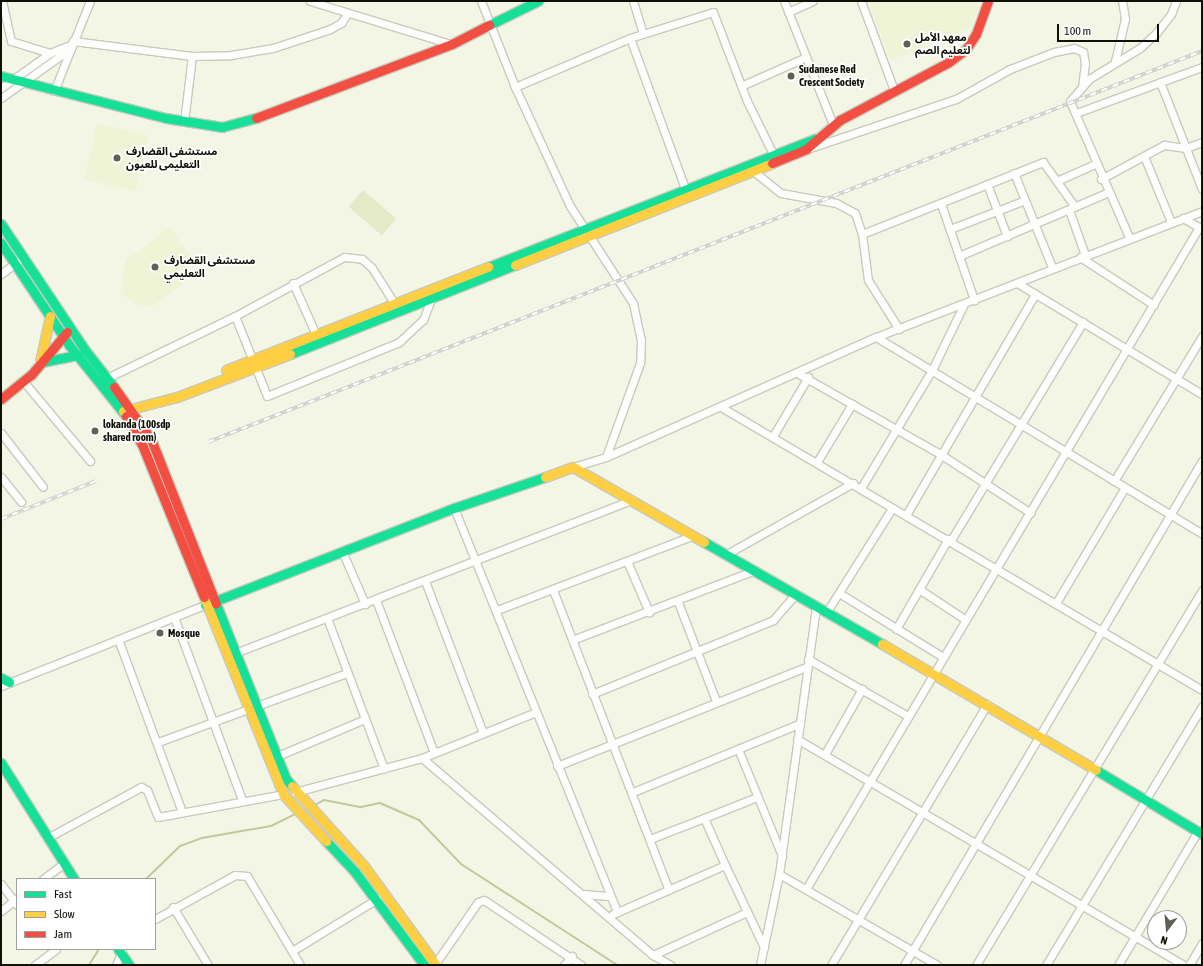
<!DOCTYPE html>
<html>
<head>
<meta charset="utf-8">
<style>
  body { margin:0 }
  #map { position:relative; width:1203px; height:966px; overflow:hidden; background:#f3f6e5; font-family:"Asap Condensed","Noto Sans Arabic",sans-serif }
  div>[style] { position:absolute }
  [style*='--x'] { left:calc(var(--x)*1px); top:calc(var(--y)*1px); width:calc(var(--w)*1px); rotate:calc(var(--a)*1deg) }
  .built>* { inset:0; background:#f0f4d7; transform-origin:0 0 }
  .green>* { inset:0; background:#e4e9c7; transform-origin:0 0 }
  .stream>* { height:2px; margin:-1px; padding:0 1px; transform-origin:1px; border-radius:1px; background:#c1c899 }
  .roads { filter:drop-shadow(1px 0 #c8cabd) drop-shadow(-1px 0 #c8cabd) drop-shadow(0 1px #c8cabd) drop-shadow(0 -1px #c8cabd) }
  .street>* { height:7px; margin:-3.5px; padding:0 3.5px; transform-origin:3.5px; border-radius:3.5px; background:#fdfefb }
  .fast>* { height:9px; margin:-4.5px; padding:0 4.5px; transform-origin:4.5px; border-radius:4.5px; background:#16e098 }
  .slow>* { height:9px; margin:-4.5px; padding:0 4.5px; transform-origin:4.5px; border-radius:4.5px; background:#ffcf43 }
  .jam>* { height:9px; margin:-4.5px; padding:0 4.5px; transform-origin:4.5px; border-radius:4.5px; background:#f24e42 }
  .rail>* { height:3.5px; margin-top:-1.75px; transform-origin:0; background:repeating-linear-gradient(90deg,#fff 0 6px,#d3d4cf 0 12px); box-sizing:border-box; border-block:1px solid #d3d4cf }
  .dots>* { width:11px; height:11px; translate:-50% -50%; box-sizing:border-box; border:2px solid #fff; border-radius:50% }
  span { translate:-50% -50%; white-space:nowrap; text-align:center; line-height:1.15; -webkit-text-stroke:3.5px #fff; paint-order:stroke }
  .poi-label { font-size:11px; color:#0f1106; font-weight:700 }
  .left { translate:0 -50%; text-align:left }
  .frame { position:absolute; inset:0; border:2px solid #0f1106; pointer-events:none }
  .legend { position:absolute; left:16px; top:878px; width:140px; height:72px; box-sizing:border-box; background:#fff; border:1px solid #9fa09b; margin:0; padding:5px 7px; list-style:none; font-size:12px; color:#0f1106 }
  .legend li { display:flex; align-items:center; gap:8px; height:20px }
  .legend b { width:20px; border:1px solid #9fa09b }
  .north { position:absolute; left:1147px; top:910px; width:40px; height:40px; box-sizing:border-box; background:#fff; border:1px solid #9fa09b; border-radius:50%; rotate:196deg; font-size:11px; font-weight:700; line-height:16px; text-align:center; color:#0f1106 }
  .north::after { content:''; display:block; margin:auto; width:14px; height:18px; background:#5f6154; clip-path:polygon(50% 0,100% 100%,50% 72%,0 100%) }
  .scale { position:absolute; left:1057px; top:24px; width:102px; height:18px; box-sizing:border-box; border:2px solid #0f1106; border-top:0; padding-left:5px; font-size:12px; line-height:14px; white-space:nowrap; color:#0f1106; -webkit-text-stroke:3px #fff; paint-order:stroke }
</style>
</head>
<body>
<div id="map">
  <div class="built">
    <div style="clip-path:polygon(868px 1px,977px 1px,979px 6px,970px 28px,890px 60px)"></div>
    <div style="left:97px;top:123px;width:53px;height:58px;rotate:13deg"></div>
    <div style="clip-path:polygon(170px 227px,191px 256px,189px 263px,175px 273px,184px 284px,151px 307px,135px 304px,120px 293px,126px 260px)"></div>
  </div>
  <div class="green">
    <div style="left:363px;top:190px;width:44px;height:22px;rotate:41deg"></div>
  </div>
  <div class="stream">
    <div style="--x:315;--y:805;--w:10;--a:-29"></div>
    <div style="--x:324;--y:800;--w:38;--a:11"></div>
    <div style="--x:361;--y:807;--w:19;--a:-12"></div>
    <div style="--x:380;--y:803;--w:43;--a:23.6"></div>
    <div style="--x:419;--y:820;--w:61;--a:46.3"></div>
    <div style="--x:461;--y:864;--w:186;--a:32.9"></div>
    <div style="--x:146;--y:879;--w:47;--a:-44.1"></div>
    <div style="--x:180;--y:846;--w:23;--a:-20"></div>
    <div style="--x:202;--y:838;--w:70;--a:-9.9"></div>
    <div style="--x:271;--y:826;--w:28;--a:-26"></div>
    <div style="--x:89;--y:965;--w:19;--a:-58"></div>
  </div>
  <div class="roads">
    <div class="street">
      <div style="--x:2;--y:1;--w:41;--a:77.3"></div>
      <div style="--x:11;--y:41;--w:41;--a:17.1"></div>
      <div style="--x:310;--y:1;--w:147;--a:17"></div>
      <div style="--x:481;--y:1;--w:92;--a:68.4"></div>
      <div style="--x:515;--y:87;--w:131;--a:65.2"></div>
      <div style="--x:570;--y:206;--w:116;--a:57"></div>
      <div style="--x:633;--y:303;--w:38;--a:78"></div>
      <div style="--x:641;--y:340;--w:23;--a:92"></div>
      <div style="--x:640;--y:363;--w:100;--a:109.9"></div>
      <div style="--x:633;--y:1;--w:34;--a:73"></div>
      <div style="--x:784;--y:1;--w:133;--a:68.4"></div>
      <div style="--x:861;--y:1;--w:95;--a:69.7"></div>
      <div style="--x:788;--y:12;--w:27;--a:-24"></div>
      <div style="--x:630;--y:38;--w:160;--a:69.9"></div>
      <div style="--x:1115;--y:61;--w:43;--a:-76.6"></div>
      <div style="--x:1125;--y:19;--w:18;--a:-99"></div>
      <div style="--x:1160;--y:82;--w:115;--a:68.6"></div>
      <div style="--x:741;--y:86;--w:71;--a:-24"></div>
      <div style="--x:515;--y:87;--w:125;--a:-23.1"></div>
      <div style="--x:630;--y:38;--w:87;--a:-17.4"></div>
      <div style="--x:713;--y:12;--w:95;--a:69.1"></div>
      <div style="--x:747;--y:101;--w:64;--a:63.8"></div>
      <div style="--x:1;--y:88;--w:60;--a:-35.5"></div>
      <div style="--x:50;--y:53;--w:18;--a:-22"></div>
      <div style="--x:54;--y:91;--w:97;--a:-68.2"></div>
      <div style="--x:1;--y:98;--w:77;--a:-35.5"></div>
      <div style="--x:64;--y:53;--w:15;--a:-53"></div>
      <div style="--x:73;--y:41;--w:120;--a:7.2"></div>
      <div style="--x:192;--y:56;--w:39;--a:-1"></div>
      <div style="--x:231;--y:55;--w:43;--a:-9.5"></div>
      <div style="--x:273;--y:48;--w:60;--a:-18.4"></div>
      <div style="--x:330;--y:29;--w:13;--a:-29"></div>
      <div style="--x:341;--y:23;--w:11;--a:-56"></div>
      <div style="--x:1076;--y:113;--w:134;--a:-20.1"></div>
      <div style="--x:184;--y:122;--w:66;--a:-83.1"></div>
      <div style="--x:810;--y:148;--w:154;--a:-18.6"></div>
      <div style="--x:956;--y:99;--w:62;--a:-29.1"></div>
      <div style="--x:1010;--y:69;--w:47;--a:-21.1"></div>
      <div style="--x:1054;--y:52;--w:20;--a:-11"></div>
      <div style="--x:1074;--y:48;--w:10;--a:24"></div>
      <div style="--x:1083;--y:52;--w:11;--a:80"></div>
      <div style="--x:1085;--y:63;--w:24;--a:97"></div>
      <div style="--x:1144;--y:156;--w:71;--a:67.8"></div>
      <div style="--x:751;--y:169;--w:38;--a:39"></div>
      <div style="--x:781;--y:193;--w:56;--a:10.3"></div>
      <div style="--x:836;--y:203;--w:21;--a:28"></div>
      <div style="--x:855;--y:213;--w:22;--a:72"></div>
      <div style="--x:862;--y:234;--w:46;--a:82.6"></div>
      <div style="--x:868;--y:280;--w:58;--a:57.7"></div>
      <div style="--x:1014;--y:173;--w:101;--a:68"></div>
      <div style="--x:1101;--y:179;--w:72;--a:-28.4"></div>
      <div style="--x:1164;--y:145;--w:22;--a:8"></div>
      <div style="--x:1186;--y:148;--w:17;--a:-21"></div>
      <div style="--x:1059;--y:180;--w:39;--a:-24"></div>
      <div style="--x:987;--y:184;--w:56;--a:69"></div>
      <div style="--x:941;--y:204;--w:102;--a:71"></div>
      <div style="--x:1069;--y:210;--w:48;--a:70.4"></div>
      <div style="--x:1183;--y:218;--w:22;--a:30"></div>
      <div style="--x:950;--y:229;--w:80;--a:-21.1"></div>
      <div style="--x:862;--y:234;--w:195;--a:-21.7"></div>
      <div style="--x:1043;--y:162;--w:55;--a:54.6"></div>
      <div style="--x:1129;--y:237;--w:148;--a:-113.5"></div>
      <div style="--x:1070;--y:101;--w:29;--a:-49"></div>
      <div style="--x:1089;--y:79;--w:60;--a:-31.3"></div>
      <div style="--x:1140;--y:48;--w:23;--a:-43"></div>
      <div style="--x:1157;--y:32;--w:23;--a:-52"></div>
      <div style="--x:1171;--y:14;--w:14;--a:-69"></div>
      <div style="--x:959;--y:256;--w:161;--a:-23.1"></div>
      <div style="--x:1080;--y:257;--w:88;--a:33"></div>
      <div style="--x:1;--y:274;--w:20;--a:-37"></div>
      <div style="--x:293;--y:283;--w:57;--a:66.1"></div>
      <div style="--x:1017;--y:283;--w:216;--a:31"></div>
      <div style="--x:235;--y:316;--w:86;--a:68.2"></div>
      <div style="--x:267;--y:396;--w:143;--a:-22.2"></div>
      <div style="--x:399;--y:342;--w:33;--a:-43"></div>
      <div style="--x:423;--y:320;--w:26;--a:-69"></div>
      <div style="--x:876;--y:337;--w:381;--a:31.1"></div>
      <div style="--x:797;--y:373;--w:164;--a:29.5"></div>
      <div style="--x:940;--y:454;--w:108;--a:33"></div>
      <div style="--x:107;--y:378;--w:142;--a:-25.8"></div>
      <div style="--x:235;--y:316;--w:124;--a:-28.4"></div>
      <div style="--x:344;--y:257;--w:18;--a:6"></div>
      <div style="--x:362;--y:259;--w:13;--a:42"></div>
      <div style="--x:372;--y:268;--w:41;--a:57.8"></div>
      <div style="--x:24;--y:382;--w:103;--a:50.1"></div>
      <div style="--x:721;--y:407;--w:558;--a:30.47"></div>
      <div style="--x:1;--y:433;--w:68;--a:52.1"></div>
      <div style="--x:773;--y:436;--w:69;--a:-59.3"></div>
      <div style="--x:817;--y:462;--w:68;--a:-58.9"></div>
      <div style="--x:573;--y:467;--w:34;--a:-17"></div>
      <div style="--x:606;--y:457;--w:295;--a:-24"></div>
      <div style="--x:876;--y:337;--w:350;--a:-21.1"></div>
      <div style="--x:1;--y:477;--w:32;--a:51"></div>
      <div style="--x:1114;--y:481;--w:170;--a:-58.7"></div>
      <div style="--x:861;--y:488;--w:138;--a:-59"></div>
      <div style="--x:932;--y:370;--w:73;--a:-64.1"></div>
      <div style="--x:454;--y:508;--w:436;--a:68"></div>
      <div style="--x:906;--y:515;--w:256;--a:-59.7"></div>
      <div style="--x:951;--y:540;--w:255;--a:-58.8"></div>
      <div style="--x:342;--y:551;--w:58;--a:66.5"></div>
      <div style="--x:725;--y:555;--w:147;--a:-29.4"></div>
      <div style="--x:627;--y:561;--w:56;--a:66.7"></div>
      <div style="--x:425;--y:581;--w:163;--a:69.1"></div>
      <div style="--x:919;--y:589;--w:56;--a:33.4"></div>
      <div style="--x:553;--y:590;--w:319;--a:68.9"></div>
      <div style="--x:839;--y:593;--w:122;--a:31.6"></div>
      <div style="--x:376;--y:600;--w:164;--a:69.2"></div>
      <div style="--x:678;--y:602;--w:106;--a:69"></div>
      <div style="--x:1056;--y:603;--w:133;--a:-59.2"></div>
      <div style="--x:497;--y:610;--w:209;--a:-20.8"></div>
      <div style="--x:826;--y:613;--w:124;--a:-57.8"></div>
      <div style="--x:174;--y:617;--w:195;--a:69.6"></div>
      <div style="--x:327;--y:618;--w:161;--a:69.3"></div>
      <div style="--x:896;--y:629;--w:104;--a:-60"></div>
      <div style="--x:118;--y:639;--w:184;--a:69.7"></div>
      <div style="--x:572;--y:640;--w:194;--a:-20.9"></div>
      <div style="--x:235;--y:653;--w:425;--a:-21.1"></div>
      <div style="--x:808;--y:659;--w:115;--a:29.7"></div>
      <div style="--x:1;--y:686;--w:219;--a:-21.7"></div>
      <div style="--x:592;--y:694;--w:196;--a:-22.2"></div>
      <div style="--x:773;--y:620;--w:33;--a:-49"></div>
      <div style="--x:797;--y:739;--w:447;--a:30.3"></div>
      <div style="--x:158;--y:742;--w:201;--a:-20.1"></div>
      <div style="--x:738;--y:749;--w:116;--a:67.6"></div>
      <div style="--x:825;--y:754;--w:75;--a:-60.4"></div>
      <div style="--x:275;--y:757;--w:98;--a:-22.9"></div>
      <div style="--x:422;--y:758;--w:123;--a:-22"></div>
      <div style="--x:557;--y:766;--w:268;--a:-21.7"></div>
      <div style="--x:295;--y:792;--w:131;--a:-15"></div>
      <div style="--x:422;--y:758;--w:304;--a:40.5"></div>
      <div style="--x:653;--y:955;--w:20;--a:30"></div>
      <div style="--x:633;--y:792;--w:179;--a:-22.3"></div>
      <div style="--x:704;--y:818;--w:57;--a:-21.6"></div>
      <div style="--x:49;--y:837;--w:105;--a:-28.5"></div>
      <div style="--x:141;--y:787;--w:7;--a:27"></div>
      <div style="--x:147;--y:790;--w:29;--a:68"></div>
      <div style="--x:158;--y:817;--w:127;--a:-10.4"></div>
      <div style="--x:650;--y:839;--w:58;--a:-21.3"></div>
      <div style="--x:704;--y:818;--w:51;--a:65.9"></div>
      <div style="--x:779;--y:874;--w:182;--a:29.9"></div>
      <div style="--x:43;--y:879;--w:26;--a:-37"></div>
      <div style="--x:1;--y:884;--w:26;--a:53"></div>
      <div style="--x:806;--y:889;--w:770;--a:-59.3"></div>
      <div style="--x:585;--y:894;--w:25;--a:5"></div>
      <div style="--x:173;--y:907;--w:68;--a:58.9"></div>
      <div style="--x:1;--y:911;--w:21;--a:-39"></div>
      <div style="--x:613;--y:914;--w:122;--a:-23.6"></div>
      <div style="--x:725;--y:865;--w:91;--a:64.6"></div>
      <div style="--x:155;--y:919;--w:91;--a:-28.8"></div>
      <div style="--x:235;--y:875;--w:12;--a:5"></div>
      <div style="--x:247;--y:876;--w:104;--a:59.2"></div>
      <div style="--x:292;--y:951;--w:100;--a:-31.5"></div>
      <div style="--x:653;--y:955;--w:103;--a:-24.6"></div>
      <div style="--x:435;--y:964;--w:75;--a:-55.3"></div>
      <div style="--x:478;--y:902;--w:6;--a:-18"></div>
      <div style="--x:484;--y:900;--w:117;--a:33.8"></div>
      <div style="--x:35;--y:965;--w:26;--a:-37"></div>
      <div style="--x:116;--y:965;--w:15;--a:-67"></div>
      <div style="--x:564;--y:965;--w:12;--a:-48"></div>
      <div style="--x:760;--y:965;--w:93;--a:-78.2"></div>
      <div style="--x:779;--y:874;--w:269;--a:-82.1"></div>
      <div style="--x:831;--y:965;--w:304;--a:-59.1"></div>
      <div style="--x:904;--y:965;--w:586;--a:-59.41"></div>
      <div style="--x:976;--y:965;--w:438;--a:-58.9"></div>
      <div style="--x:1046;--y:965;--w:302;--a:-58.9"></div>
      <div style="--x:1118;--y:965;--w:156;--a:-59.2"></div>
      <div style="--x:1189;--y:965;--w:26;--a:-59"></div>
    </div>
    <div class="fast">
      <div style="--x:489;--y:25;--w:55;--a:-26.1"></div>
      <div style="--x:1;--y:76;--w:170;--a:14.3"></div>
      <div style="--x:166;--y:118;--w:57;--a:9.1"></div>
      <div style="--x:222;--y:127;--w:35;--a:-15"></div>
      <div style="--x:1;--y:224;--w:151;--a:56.3"></div>
      <div style="--x:85;--y:350;--w:47;--a:51.9"></div>
      <div style="--x:1;--y:243;--w:123;--a:56.3"></div>
      <div style="--x:69;--y:345;--w:91;--a:51.2"></div>
      <div style="--x:488;--y:267;--w:351;--a:-21.4"></div>
      <div style="--x:290;--y:354;--w:242;--a:-21.6"></div>
      <div style="--x:42;--y:362;--w:37;--a:-11"></div>
      <div style="--x:704;--y:542;--w:205;--a:29.8"></div>
      <div style="--x:216;--y:604;--w:188;--a:68.2"></div>
      <div style="--x:286;--y:779;--w:9;--a:49"></div>
      <div style="--x:205;--y:605;--w:267;--a:-21.3"></div>
      <div style="--x:454;--y:508;--w:96;--a:-18.8"></div>
      <div style="--x:1;--y:678;--w:9;--a:27"></div>
      <div style="--x:1;--y:763;--w:137;--a:57.8"></div>
      <div style="--x:1096;--y:770;--w:124;--a:31.1"></div>
      <div style="--x:326;--y:841;--w:42;--a:46.9"></div>
      <div style="--x:355;--y:872;--w:116;--a:53.4"></div>
      <div style="--x:118;--y:949;--w:19;--a:55"></div>
    </div>
    <div class="slow">
      <div style="--x:515;--y:265;--w:277;--a:-21.6"></div>
      <div style="--x:40;--y:362;--w:47;--a:-77.7"></div>
      <div style="--x:226;--y:370;--w:282;--a:-21.5"></div>
      <div style="--x:123;--y:411;--w:56;--a:-14.5"></div>
      <div style="--x:177;--y:397;--w:121;--a:-20.8"></div>
      <div style="--x:545;--y:477;--w:30;--a:-20"></div>
      <div style="--x:573;--y:467;--w:151;--a:29.8"></div>
      <div style="--x:204;--y:597;--w:212;--a:68.1"></div>
      <div style="--x:283;--y:794;--w:64;--a:47.5"></div>
      <div style="--x:882;--y:644;--w:248;--a:30.5"></div>
      <div style="--x:292;--y:786;--w:108;--a:48"></div>
      <div style="--x:364;--y:866;--w:122;--a:54"></div>
    </div>
    <div class="jam">
      <div style="--x:256;--y:118;--w:210;--a:-20.7"></div>
      <div style="--x:452;--y:44;--w:42;--a:-27.2"></div>
      <div style="--x:772;--y:163;--w:37;--a:-22"></div>
      <div style="--x:806;--y:149;--w:45;--a:-40.5"></div>
      <div style="--x:840;--y:120;--w:123;--a:-28"></div>
      <div style="--x:949;--y:62;--w:21;--a:-37"></div>
      <div style="--x:966;--y:49;--w:18;--a:-56"></div>
      <div style="--x:976;--y:34;--w:35;--a:-70"></div>
      <div style="--x:114;--y:387;--w:64;--a:54.6"></div>
      <div style="--x:151;--y:439;--w:177;--a:68.5"></div>
      <div style="--x:1;--y:399;--w:38;--a:-39"></div>
      <div style="--x:31;--y:375;--w:56;--a:-50.1"></div>
      <div style="--x:126;--y:416;--w:35;--a:61"></div>
      <div style="--x:143;--y:447;--w:162;--a:67.9"></div>
    </div>
  </div>
  <div class="rail">
    <div style="--x:208;--y:442;--w:1068;--a:-21.47"></div>
    <div style="--x:1;--y:519;--w:102;--a:-21.8"></div>
  </div>
  <div class="dots">
    <div style="left:907px;top:44px;background:#5f6154"></div>
    <div style="left:791px;top:76px;background:#5f6154"></div>
    <div style="left:117px;top:158px;background:#5f6154"></div>
    <div style="left:155px;top:267px;background:#5f6154"></div>
    <div style="left:95px;top:431px;background:#5f6154"></div>
    <div style="left:160px;top:633px;background:#5f6154"></div>
  </div>
  <div class="poi-label">
    <span class="left" style="left:915px;top:44px">معهد الأمل<br>لتعليم الصم</span>
    <span class="left" style="left:799px;top:76px">Sudanese Red<br>Crescent Society</span>
    <span class="left" style="left:126px;top:158px">مستشفى القضارف<br>التعليمى للعيون</span>
    <span class="left" style="left:164px;top:267px">مستشفى القضارف<br>التعليمي</span>
    <span class="left" style="left:103px;top:431px">lokanda (100sdp<br>shared room)</span>
    <span class="left" style="left:168px;top:633px">Mosque</span>
  </div>
  <div class="frame"></div>
  <ul class="legend">
  <li><b style="height:5px;background:#16e098"></b>Fast</li>
  <li><b style="height:5px;background:#ffcf43"></b>Slow</li>
  <li><b style="height:5px;background:#f24e42"></b>Jam</li>
  </ul>
  <div class="north">N</div>
  <div class="scale">100 m</div>
</div>
</body>
</html>
